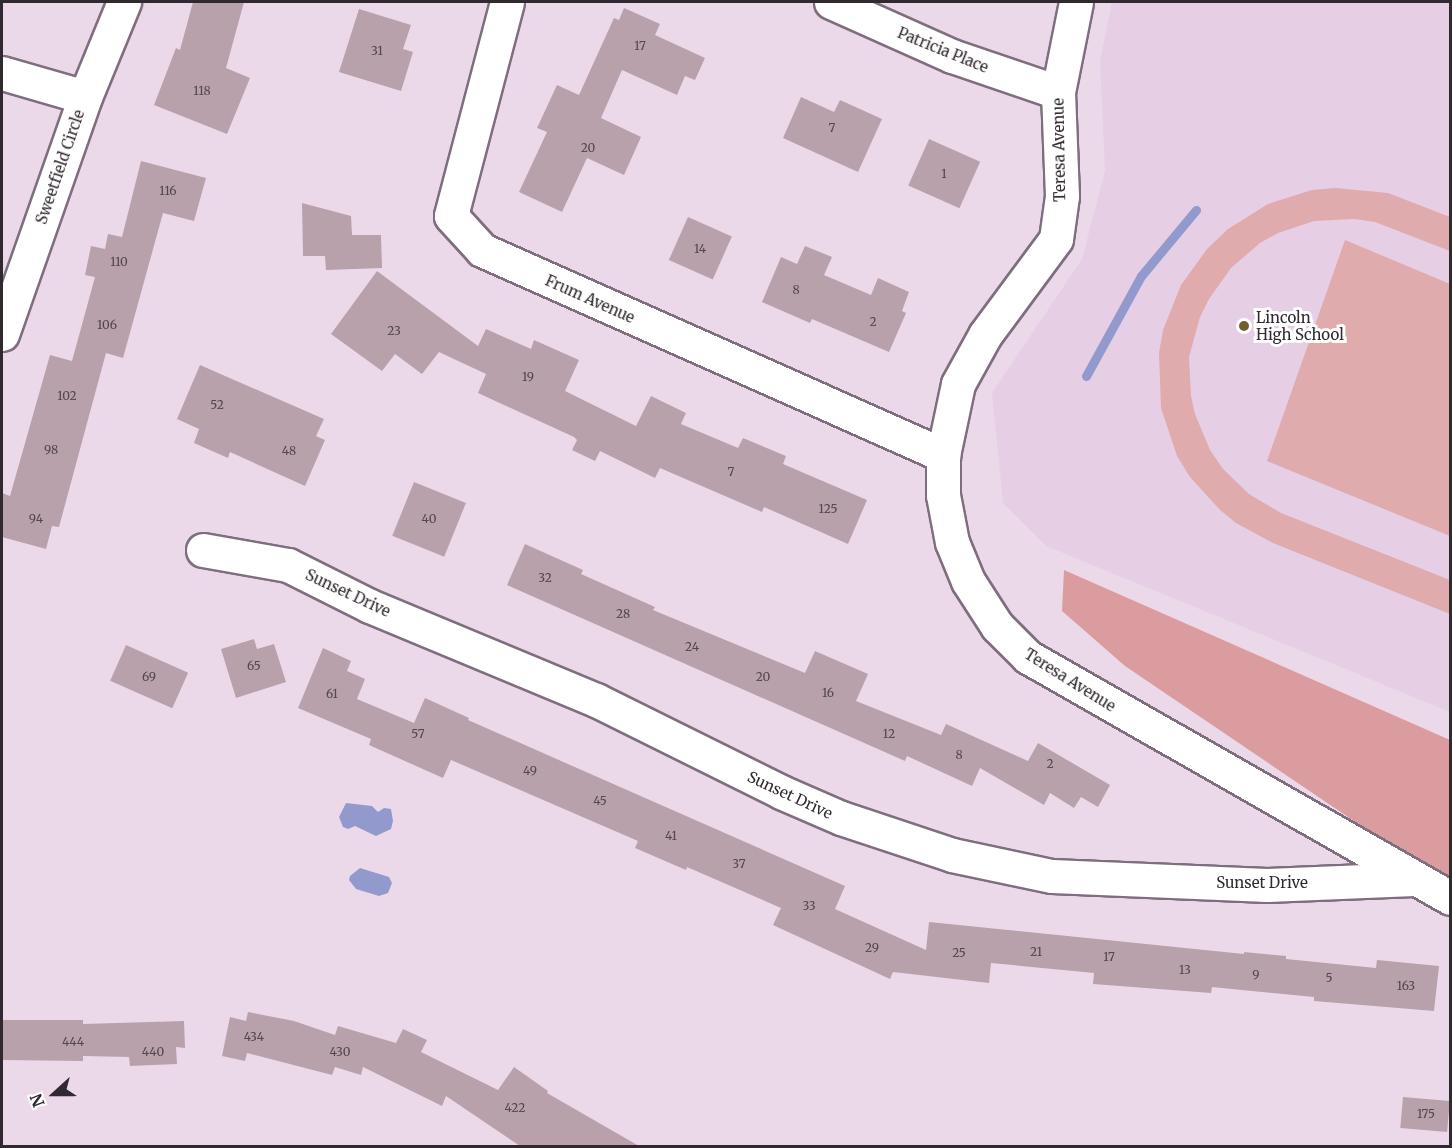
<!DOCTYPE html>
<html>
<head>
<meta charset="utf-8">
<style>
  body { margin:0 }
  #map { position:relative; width:1452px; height:1148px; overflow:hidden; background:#ebd9ea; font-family:Merriweather,serif }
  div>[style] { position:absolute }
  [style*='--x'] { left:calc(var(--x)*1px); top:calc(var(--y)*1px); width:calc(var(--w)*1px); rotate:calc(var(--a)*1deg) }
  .built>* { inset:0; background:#e6cee5 }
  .green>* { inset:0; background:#dfabad }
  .forest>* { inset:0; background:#db9c9f }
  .water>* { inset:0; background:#929acd }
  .stream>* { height:9px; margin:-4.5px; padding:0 4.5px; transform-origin:4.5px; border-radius:4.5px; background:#929acd }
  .building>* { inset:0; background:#b9a1ab; transform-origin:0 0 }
  .roads { filter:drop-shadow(2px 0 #7e6e7e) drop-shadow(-2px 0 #7e6e7e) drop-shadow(0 2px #7e6e7e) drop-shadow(0 -2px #7e6e7e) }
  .minor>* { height:33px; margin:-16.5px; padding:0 16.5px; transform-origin:16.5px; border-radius:16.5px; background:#fff }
  .dots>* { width:16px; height:16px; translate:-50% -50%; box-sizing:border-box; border:3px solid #fff; border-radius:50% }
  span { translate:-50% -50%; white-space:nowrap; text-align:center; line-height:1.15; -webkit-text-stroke:6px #fff; paint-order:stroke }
  .number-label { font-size:12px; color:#52474f }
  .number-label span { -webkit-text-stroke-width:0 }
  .street-label { font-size:15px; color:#302930 }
  .poi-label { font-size:15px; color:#302930 }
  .left { translate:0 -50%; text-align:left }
  .frame { position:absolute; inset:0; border:3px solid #302930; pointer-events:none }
  .north { position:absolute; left:24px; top:1064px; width:60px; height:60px; -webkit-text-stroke:4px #fff; paint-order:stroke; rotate:249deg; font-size:16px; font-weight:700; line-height:24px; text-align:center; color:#302930 }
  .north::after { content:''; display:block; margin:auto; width:21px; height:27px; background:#302930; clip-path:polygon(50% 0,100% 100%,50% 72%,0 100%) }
</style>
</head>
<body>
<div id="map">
  <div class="built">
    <div style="clip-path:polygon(1112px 2px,1450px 2px,1450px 712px,1046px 546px,1003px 503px,992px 393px,1082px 259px,1105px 171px,1100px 61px)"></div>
  </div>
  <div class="green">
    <div style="clip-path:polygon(1335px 188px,1388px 193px,1450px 217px,1450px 251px,1375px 222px,1354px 219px,1314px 221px,1278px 233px,1260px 243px,1231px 268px,1209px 299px,1200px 317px,1189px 357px,1191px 396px,1195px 414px,1210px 450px,1223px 469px,1249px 494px,1281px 513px,1450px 580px,1450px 614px,1273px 543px,1236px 523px,1220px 510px,1190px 477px,1177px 456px,1161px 408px,1159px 353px,1163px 330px,1181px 285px,1207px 249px,1228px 229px,1268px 204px,1312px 190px)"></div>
    <div style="clip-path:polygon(1345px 240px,1450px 284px,1450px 536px,1267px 461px)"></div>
  </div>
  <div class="forest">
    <div style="clip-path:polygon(1064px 570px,1450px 740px,1450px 886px,1125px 666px,1062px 611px)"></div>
  </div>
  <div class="water">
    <div style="clip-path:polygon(346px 803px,372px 806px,378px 812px,384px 808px,391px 809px,393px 821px,391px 829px,376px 836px,355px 826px,348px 829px,343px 827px,339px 817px)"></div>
    <div style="clip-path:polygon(360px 868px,389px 877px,392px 883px,388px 893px,379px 896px,356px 889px,349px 880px,350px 876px)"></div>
  </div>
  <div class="stream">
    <div style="--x:1086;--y:376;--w:114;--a:-61.2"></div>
    <div style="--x:1141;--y:276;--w:86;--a:-50.2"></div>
  </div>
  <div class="building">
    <div style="clip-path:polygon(193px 2px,244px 2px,226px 68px,250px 78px,227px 134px,154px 105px,176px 48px,180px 50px)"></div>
    <div style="clip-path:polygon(624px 8px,660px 24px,655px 35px,705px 58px,695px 80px,685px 76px,677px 95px,622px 70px,601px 118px,641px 137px,624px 175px,587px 158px,562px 212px,519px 192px,547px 132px,537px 128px,557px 85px,579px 95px,614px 18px,619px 20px)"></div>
    <div style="clip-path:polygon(359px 9px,411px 25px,403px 49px,413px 52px,401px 91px,339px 72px)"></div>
    <div style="clip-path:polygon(801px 97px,834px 112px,840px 100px,882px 119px,858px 172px,783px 138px)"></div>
    <div style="left:929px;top:139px;width:56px;height:51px;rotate:24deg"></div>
    <div style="clip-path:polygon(141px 161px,206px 178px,194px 221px,163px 213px,123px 358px,106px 353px,59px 527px,52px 526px,46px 549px,2px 537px,2px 493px,10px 496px,50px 355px,72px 361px,95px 277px,85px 275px,91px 246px,105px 249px,108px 234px,122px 237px)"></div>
    <div style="clip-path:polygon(302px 203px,351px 216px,352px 235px,381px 235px,382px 268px,326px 270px,325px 256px,303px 256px)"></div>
    <div style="left:688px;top:217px;width:48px;height:47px;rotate:24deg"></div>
    <div style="clip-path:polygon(805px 246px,832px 257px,824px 275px,871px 295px,878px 278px,909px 292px,902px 311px,906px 313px,889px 352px,812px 319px,810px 323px,762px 302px,781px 257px,797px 264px)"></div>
    <div style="clip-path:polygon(377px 271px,478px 346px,486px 329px,531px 349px,534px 340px,579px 360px,565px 391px,636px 426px,651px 396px,686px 413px,681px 424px,738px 448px,743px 438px,786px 456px,783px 464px,867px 500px,848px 544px,764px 507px,762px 512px,660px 468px,655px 478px,600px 451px,595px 461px,572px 450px,577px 440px,574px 437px,478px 393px,486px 374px,439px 352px,422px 374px,395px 354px,382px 371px,331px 334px)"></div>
    <div style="clip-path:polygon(200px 365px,324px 419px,316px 436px,325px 440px,305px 486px,230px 452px,228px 458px,194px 443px,199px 429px,177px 419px)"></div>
    <div style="left:414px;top:482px;width:56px;height:58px;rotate:22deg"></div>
    <div style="clip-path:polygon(525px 544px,583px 570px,581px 574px,655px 607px,653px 610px,805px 673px,815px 651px,868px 674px,856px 701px,941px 735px,946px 724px,1028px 761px,1038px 743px,1110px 785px,1098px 807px,1081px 797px,1074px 808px,1050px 793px,1044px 805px,980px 768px,972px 786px,907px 756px,905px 761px,507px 585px)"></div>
    <div style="clip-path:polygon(254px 639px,257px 649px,274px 644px,286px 682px,236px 698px,221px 649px)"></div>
    <div style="left:126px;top:645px;width:68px;height:39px;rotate:24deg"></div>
    <div style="clip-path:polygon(323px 648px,351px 661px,347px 671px,365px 679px,357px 699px,414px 723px,425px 698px,469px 718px,468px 720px,845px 886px,835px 909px,926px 950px,929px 922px,1244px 954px,1244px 952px,1286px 956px,1286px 959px,1376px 968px,1377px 960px,1439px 966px,1434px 1011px,1314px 1001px,1314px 997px,1212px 987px,1211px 993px,1093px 984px,1094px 973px,991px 963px,989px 983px,893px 972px,890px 979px,773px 925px,781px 908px,687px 867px,686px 870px,635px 848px,638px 841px,451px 760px,443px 778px,369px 745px,371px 739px,298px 708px)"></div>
    <div style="clip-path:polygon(248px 1012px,294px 1021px,335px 1035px,338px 1026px,396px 1043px,403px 1029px,427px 1040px,421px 1052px,498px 1090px,514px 1067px,548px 1091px,547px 1093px,639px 1146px,520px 1146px,446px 1096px,442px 1106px,363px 1067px,361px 1075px,335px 1067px,332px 1075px,247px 1053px,245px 1061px,222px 1056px,230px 1017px,246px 1021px)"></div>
    <div style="clip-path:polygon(2px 1020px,83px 1020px,83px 1024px,184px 1021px,185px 1048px,176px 1047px,177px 1064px,130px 1066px,129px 1057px,83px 1056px,83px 1061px,2px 1060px)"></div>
    <div style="left:1403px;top:1097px;width:47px;height:31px;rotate:5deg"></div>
  </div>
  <div class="roads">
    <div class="minor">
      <div style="--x:507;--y:2;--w:221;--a:104.7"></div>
      <div style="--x:451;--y:216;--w:46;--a:47.6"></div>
      <div style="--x:482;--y:250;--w:505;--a:23.97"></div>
      <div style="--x:831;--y:2;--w:133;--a:24.1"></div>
      <div style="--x:952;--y:56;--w:112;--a:18.8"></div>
      <div style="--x:1076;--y:2;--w:92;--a:101.3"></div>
      <div style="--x:1058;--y:92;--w:104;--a:87.8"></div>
      <div style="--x:1062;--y:196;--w:43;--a:97.9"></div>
      <div style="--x:1056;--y:239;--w:119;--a:126.5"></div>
      <div style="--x:985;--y:335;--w:56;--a:118.9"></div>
      <div style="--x:958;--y:384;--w:73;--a:101.9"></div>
      <div style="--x:943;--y:455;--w:40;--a:90"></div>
      <div style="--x:943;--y:495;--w:48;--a:79.2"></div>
      <div style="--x:952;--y:542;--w:42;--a:67.7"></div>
      <div style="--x:968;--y:581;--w:54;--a:57.2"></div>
      <div style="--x:997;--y:626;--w:44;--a:45"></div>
      <div style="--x:1028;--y:657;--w:486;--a:29.7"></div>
      <div style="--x:2;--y:73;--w:86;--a:16.1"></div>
      <div style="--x:2;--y:334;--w:251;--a:-70.7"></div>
      <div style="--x:85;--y:97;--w:103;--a:-67.7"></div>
      <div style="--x:203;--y:550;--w:86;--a:10"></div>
      <div style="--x:288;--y:565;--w:92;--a:26.6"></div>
      <div style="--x:370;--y:606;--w:245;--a:22.6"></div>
      <div style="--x:596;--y:700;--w:207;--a:26.4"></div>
      <div style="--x:781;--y:792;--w:65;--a:23.4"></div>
      <div style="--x:841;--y:818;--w:117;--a:18.4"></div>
      <div style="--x:952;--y:855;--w:102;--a:11.9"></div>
      <div style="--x:1052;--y:876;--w:215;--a:2.4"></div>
      <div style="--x:1267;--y:885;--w:147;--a:-2.3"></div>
    </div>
  </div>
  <div class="dots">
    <div style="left:1244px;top:326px;background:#705f2d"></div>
  </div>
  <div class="number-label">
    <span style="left:640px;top:46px">17</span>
    <span style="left:377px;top:51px">31</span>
    <span style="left:202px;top:91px">118</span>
    <span style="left:832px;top:128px">7</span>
    <span style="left:588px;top:148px">20</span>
    <span style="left:944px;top:174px">1</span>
    <span style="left:168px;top:191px">116</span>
    <span style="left:700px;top:249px">14</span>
    <span style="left:119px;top:262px">110</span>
    <span style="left:796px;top:290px">8</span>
    <span style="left:873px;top:322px">2</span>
    <span style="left:107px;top:325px">106</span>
    <span style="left:394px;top:331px">23</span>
    <span style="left:528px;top:377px">19</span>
    <span style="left:67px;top:396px">102</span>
    <span style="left:217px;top:405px">52</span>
    <span style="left:51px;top:450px">98</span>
    <span style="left:289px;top:451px">48</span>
    <span style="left:731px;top:472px">7</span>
    <span style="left:828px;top:509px">125</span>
    <span style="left:36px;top:519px">94</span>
    <span style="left:429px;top:519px">40</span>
    <span style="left:545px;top:578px">32</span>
    <span style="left:623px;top:614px">28</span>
    <span style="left:692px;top:647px">24</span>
    <span style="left:254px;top:666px">65</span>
    <span style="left:149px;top:677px">69</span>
    <span style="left:763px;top:677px">20</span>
    <span style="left:828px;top:693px">16</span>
    <span style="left:332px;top:694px">61</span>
    <span style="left:418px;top:734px">57</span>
    <span style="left:889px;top:734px">12</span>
    <span style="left:959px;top:755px">8</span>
    <span style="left:1050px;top:764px">2</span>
    <span style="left:530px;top:771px">49</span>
    <span style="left:600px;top:801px">45</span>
    <span style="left:671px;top:836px">41</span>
    <span style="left:739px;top:864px">37</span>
    <span style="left:809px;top:906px">33</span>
    <span style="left:872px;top:948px">29</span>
    <span style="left:1036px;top:952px">21</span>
    <span style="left:959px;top:953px">25</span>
    <span style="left:1109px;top:957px">17</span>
    <span style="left:1185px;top:970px">13</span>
    <span style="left:1256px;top:975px">9</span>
    <span style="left:1329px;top:978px">5</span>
    <span style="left:1406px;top:986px">163</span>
    <span style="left:254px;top:1037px">434</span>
    <span style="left:73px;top:1042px">444</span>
    <span style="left:153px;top:1052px">440</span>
    <span style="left:340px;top:1052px">430</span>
    <span style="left:515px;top:1108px">422</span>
    <span style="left:1426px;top:1114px">175</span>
  </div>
  <div class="street-label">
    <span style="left:943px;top:50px;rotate:22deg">Patricia Place</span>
    <span style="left:1059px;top:150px;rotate:-91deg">Teresa Avenue</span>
    <span style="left:60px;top:167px;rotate:-71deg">Sweetfield Circle</span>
    <span style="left:590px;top:299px;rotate:24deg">Frum Avenue</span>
    <span style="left:348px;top:593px;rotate:25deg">Sunset Drive</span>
    <span style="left:1070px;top:680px;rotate:32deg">Teresa Avenue</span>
    <span style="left:790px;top:795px;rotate:25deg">Sunset Drive</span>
    <span style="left:1262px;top:883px">Sunset Drive</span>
  </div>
  <div class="poi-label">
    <span class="left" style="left:1256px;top:326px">Lincoln<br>High School</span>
  </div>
  <div class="frame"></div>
  <div class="north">N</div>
</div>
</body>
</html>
